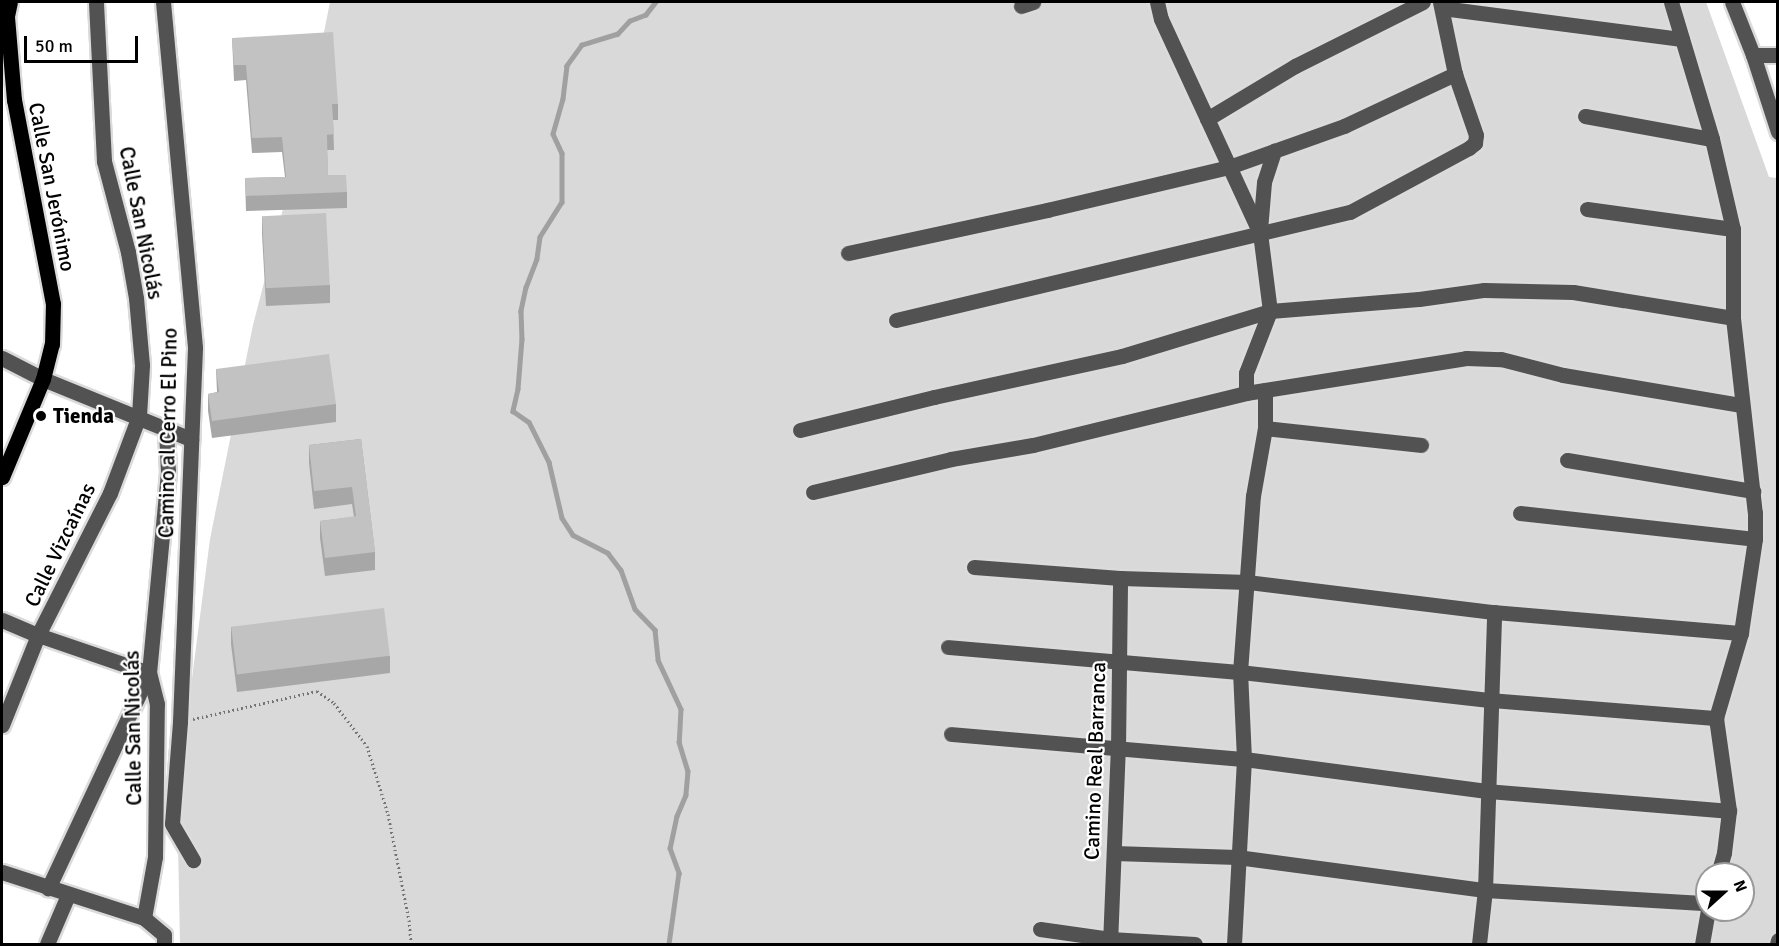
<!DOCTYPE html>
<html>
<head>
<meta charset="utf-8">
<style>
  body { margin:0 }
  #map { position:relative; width:1779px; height:946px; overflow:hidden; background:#fff; font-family:Signika,sans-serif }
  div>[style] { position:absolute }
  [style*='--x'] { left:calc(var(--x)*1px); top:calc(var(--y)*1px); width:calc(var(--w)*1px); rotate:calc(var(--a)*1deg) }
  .green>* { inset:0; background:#d9d9d9 }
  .stream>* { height:4.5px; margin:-2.25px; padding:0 2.25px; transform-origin:2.25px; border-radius:2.25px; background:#a0a0a0 }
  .path>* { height:3px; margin-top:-1.5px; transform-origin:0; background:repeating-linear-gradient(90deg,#747474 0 1.5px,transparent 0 4.5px) }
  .roads { filter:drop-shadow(2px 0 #dbdbdb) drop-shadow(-2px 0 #dbdbdb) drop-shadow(0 2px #dbdbdb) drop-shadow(0 -2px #dbdbdb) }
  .minor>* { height:15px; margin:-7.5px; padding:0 7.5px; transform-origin:7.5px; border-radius:7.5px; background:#525252 }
  .major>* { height:15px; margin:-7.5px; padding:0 7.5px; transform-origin:7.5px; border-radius:7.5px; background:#000 }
  .wall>* { inset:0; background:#a7a7a7 }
  .building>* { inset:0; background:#c2c2c2; transform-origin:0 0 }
  .dots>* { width:16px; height:16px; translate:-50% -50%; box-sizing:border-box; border:3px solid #fff; border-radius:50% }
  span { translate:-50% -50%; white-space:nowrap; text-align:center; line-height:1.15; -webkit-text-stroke:4.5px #fff; paint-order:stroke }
  .street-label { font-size:21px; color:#000 }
  .poi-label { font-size:21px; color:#000; font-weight:700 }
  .left { translate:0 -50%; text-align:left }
  .frame { position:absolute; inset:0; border:3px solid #000; pointer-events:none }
  .north { position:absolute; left:1695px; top:862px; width:60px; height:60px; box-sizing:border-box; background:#fff; border:2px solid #999; border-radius:50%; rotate:69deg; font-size:16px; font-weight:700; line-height:24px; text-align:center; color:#000 }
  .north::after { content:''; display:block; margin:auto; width:21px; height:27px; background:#000; clip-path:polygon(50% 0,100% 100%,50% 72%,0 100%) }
  .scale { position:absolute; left:24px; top:36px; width:114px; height:27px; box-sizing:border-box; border:3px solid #000; border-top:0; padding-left:8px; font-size:18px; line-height:21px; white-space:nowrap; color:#000; -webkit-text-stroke:4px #fff; paint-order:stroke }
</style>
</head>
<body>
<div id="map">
  <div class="green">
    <div style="clip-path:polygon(evenodd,330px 2px,1706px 2px,1769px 177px,1777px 178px,1777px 944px,180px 944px,177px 794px,210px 539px,253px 325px,308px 112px,330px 2px,1707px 874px,1743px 874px,1743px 910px,1707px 910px,1707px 874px)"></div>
  </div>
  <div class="stream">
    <div style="--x:656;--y:2;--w:16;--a:128"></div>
    <div style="--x:646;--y:15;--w:17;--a:159"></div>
    <div style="--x:630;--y:21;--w:18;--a:133"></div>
    <div style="--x:618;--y:34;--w:38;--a:163"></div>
    <div style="--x:582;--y:45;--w:26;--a:126"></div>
    <div style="--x:567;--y:66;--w:33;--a:97"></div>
    <div style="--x:563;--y:99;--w:36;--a:106"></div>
    <div style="--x:553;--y:134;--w:21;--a:65"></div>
    <div style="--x:562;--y:153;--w:49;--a:90"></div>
    <div style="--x:562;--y:202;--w:41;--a:122.2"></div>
    <div style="--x:540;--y:237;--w:22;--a:98"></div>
    <div style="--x:537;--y:259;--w:30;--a:111"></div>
    <div style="--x:526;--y:287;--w:25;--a:102"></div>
    <div style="--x:521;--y:311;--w:28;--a:88"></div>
    <div style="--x:522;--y:339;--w:50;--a:94.6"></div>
    <div style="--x:518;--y:389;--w:23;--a:103"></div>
    <div style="--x:513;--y:411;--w:19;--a:35"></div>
    <div style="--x:529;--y:422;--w:45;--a:63.4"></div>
    <div style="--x:549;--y:462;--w:57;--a:76.9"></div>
    <div style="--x:562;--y:518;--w:20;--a:57"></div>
    <div style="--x:573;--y:535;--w:39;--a:27"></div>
    <div style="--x:608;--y:553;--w:21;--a:53"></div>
    <div style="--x:621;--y:570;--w:41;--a:70.3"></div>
    <div style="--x:635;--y:609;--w:29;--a:46"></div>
    <div style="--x:655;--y:630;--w:30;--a:84"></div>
    <div style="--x:658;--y:660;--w:54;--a:64.9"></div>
    <div style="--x:681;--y:709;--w:33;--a:93"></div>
    <div style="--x:679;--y:742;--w:30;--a:73"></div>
    <div style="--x:688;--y:771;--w:24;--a:95"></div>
    <div style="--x:686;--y:795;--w:23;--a:113"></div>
    <div style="--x:677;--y:816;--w:33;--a:102"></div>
    <div style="--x:670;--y:848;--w:27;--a:70"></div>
    <div style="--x:679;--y:873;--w:72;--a:98"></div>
  </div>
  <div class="path">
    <div style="--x:193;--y:719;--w:127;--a:-12.7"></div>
    <div style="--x:317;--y:691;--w:21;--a:35"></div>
    <div style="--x:334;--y:703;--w:54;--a:52.5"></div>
    <div style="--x:367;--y:746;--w:71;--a:72.8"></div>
    <div style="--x:388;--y:814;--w:108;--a:78.8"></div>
    <div style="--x:409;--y:920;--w:24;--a:85"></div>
  </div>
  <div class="roads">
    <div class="minor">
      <div style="--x:163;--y:2;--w:347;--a:84.7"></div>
      <div style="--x:195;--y:348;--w:374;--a:92.3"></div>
      <div style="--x:180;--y:722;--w:102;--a:94.5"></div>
      <div style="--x:172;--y:824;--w:42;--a:59.7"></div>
      <div style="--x:1157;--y:2;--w:17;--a:77"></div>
      <div style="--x:1161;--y:19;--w:236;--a:65.2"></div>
      <div style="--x:1260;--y:233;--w:79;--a:82.7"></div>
      <div style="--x:1270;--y:311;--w:66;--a:111.2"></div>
      <div style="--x:1246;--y:373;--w:20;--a:90"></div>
      <div style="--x:1671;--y:2;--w:143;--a:73.3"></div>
      <div style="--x:1712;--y:139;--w:92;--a:76.9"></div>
      <div style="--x:1733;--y:229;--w:89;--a:90"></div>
      <div style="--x:1733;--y:318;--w:196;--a:83.6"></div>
      <div style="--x:1755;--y:513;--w:26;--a:90"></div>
      <div style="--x:1755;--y:539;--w:95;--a:98.5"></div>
      <div style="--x:1741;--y:633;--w:89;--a:106.4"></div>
      <div style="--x:1716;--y:718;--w:94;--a:82"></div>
      <div style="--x:1729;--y:811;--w:42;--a:96.8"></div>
      <div style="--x:1724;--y:853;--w:22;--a:106"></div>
      <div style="--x:1732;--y:2;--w:57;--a:68.4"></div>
      <div style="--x:1753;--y:55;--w:81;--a:72"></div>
      <div style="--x:1021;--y:6;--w:13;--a:-18"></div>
      <div style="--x:1442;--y:8;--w:242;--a:7.4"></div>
      <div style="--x:1753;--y:55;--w:25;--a:0"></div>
      <div style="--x:1585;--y:116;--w:129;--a:10.3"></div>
      <div style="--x:1207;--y:119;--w:103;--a:-31.1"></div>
      <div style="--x:1295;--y:66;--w:143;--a:-26.6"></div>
      <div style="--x:1587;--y:209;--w:147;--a:7.8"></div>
      <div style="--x:1260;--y:230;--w:48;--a:-85.2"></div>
      <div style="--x:1264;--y:182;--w:33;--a:-72"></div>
      <div style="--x:848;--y:253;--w:204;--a:-12.2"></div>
      <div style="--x:1047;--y:210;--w:187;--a:-13.3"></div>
      <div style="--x:1229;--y:167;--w:122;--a:-19.6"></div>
      <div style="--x:1344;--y:126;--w:123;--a:-25.1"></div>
      <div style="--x:896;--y:320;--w:467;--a:-13.4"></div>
      <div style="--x:1350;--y:212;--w:135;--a:-28.3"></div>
      <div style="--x:1469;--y:148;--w:8;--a:-40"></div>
      <div style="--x:1475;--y:143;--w:8;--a:-83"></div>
      <div style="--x:1476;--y:135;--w:65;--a:-109"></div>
      <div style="--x:1455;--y:74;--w:74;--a:-101.8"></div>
      <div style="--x:2;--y:358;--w:46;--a:27.1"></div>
      <div style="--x:43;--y:379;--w:160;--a:22.1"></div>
      <div style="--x:1265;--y:428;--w:157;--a:6.2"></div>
      <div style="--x:800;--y:430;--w:138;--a:-13.8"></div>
      <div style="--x:934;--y:397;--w:192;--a:-12.3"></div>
      <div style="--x:1122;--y:356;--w:155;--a:-16.9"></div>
      <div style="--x:1270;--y:311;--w:149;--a:-4.6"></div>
      <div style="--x:1419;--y:299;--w:66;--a:-7.9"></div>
      <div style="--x:1484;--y:290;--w:89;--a:1.3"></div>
      <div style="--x:1573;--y:292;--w:162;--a:9.2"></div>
      <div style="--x:1567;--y:460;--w:189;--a:9.5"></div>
      <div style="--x:813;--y:492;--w:142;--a:-13.4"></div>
      <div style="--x:951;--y:459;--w:83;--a:-9.7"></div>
      <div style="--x:1033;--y:445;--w:219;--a:-13.7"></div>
      <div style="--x:1246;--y:393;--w:223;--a:-9"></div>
      <div style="--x:1466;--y:358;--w:35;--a:2"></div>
      <div style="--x:1501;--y:359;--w:64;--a:14.5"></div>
      <div style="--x:1563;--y:375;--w:181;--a:9.6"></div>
      <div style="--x:1520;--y:513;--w:236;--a:6.3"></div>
      <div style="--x:974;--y:567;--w:146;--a:4.3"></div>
      <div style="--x:1120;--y:578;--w:128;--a:1.8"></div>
      <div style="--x:1248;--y:582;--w:248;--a:7"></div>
      <div style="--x:1494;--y:612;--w:248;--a:4.9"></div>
      <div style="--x:2;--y:620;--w:39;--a:23"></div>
      <div style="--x:38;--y:635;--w:117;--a:18.9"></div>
      <div style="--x:149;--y:673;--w:238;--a:115.1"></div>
      <div style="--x:948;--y:647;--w:293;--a:4.9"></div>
      <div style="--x:1240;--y:672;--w:252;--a:6.4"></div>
      <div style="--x:1490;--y:700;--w:227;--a:4.6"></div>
      <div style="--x:2;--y:725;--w:97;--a:-68.2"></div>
      <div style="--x:38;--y:635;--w:159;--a:-63.1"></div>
      <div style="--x:110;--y:493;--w:82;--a:-69.4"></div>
      <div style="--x:139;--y:416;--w:51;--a:-86.6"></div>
      <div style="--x:142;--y:365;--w:67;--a:-95.1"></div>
      <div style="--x:136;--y:298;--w:47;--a:-99.9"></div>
      <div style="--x:128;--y:252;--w:94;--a:-104.8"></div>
      <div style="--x:104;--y:161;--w:159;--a:-92.9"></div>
      <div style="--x:951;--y:734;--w:294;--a:4.9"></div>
      <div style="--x:1244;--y:759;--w:245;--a:7.5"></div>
      <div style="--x:1487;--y:791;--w:243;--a:4.7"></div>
      <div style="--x:1114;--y:853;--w:123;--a:1.9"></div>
      <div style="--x:1237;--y:857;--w:250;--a:7.6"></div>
      <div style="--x:1485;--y:890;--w:222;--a:3.4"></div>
      <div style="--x:2;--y:872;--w:149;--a:17.9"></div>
      <div style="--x:144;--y:918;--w:26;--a:40"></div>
      <div style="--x:164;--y:935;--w:9;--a:90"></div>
      <div style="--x:144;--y:918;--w:62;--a:-79.8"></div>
      <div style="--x:155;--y:857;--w:153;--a:-89.3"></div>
      <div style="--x:157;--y:704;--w:32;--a:-104"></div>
      <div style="--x:149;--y:673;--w:202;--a:-84.6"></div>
      <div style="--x:168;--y:472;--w:43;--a:-92.7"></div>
      <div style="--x:1040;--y:929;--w:71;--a:8.1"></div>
      <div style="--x:1110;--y:939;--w:85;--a:3.4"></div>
      <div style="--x:47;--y:944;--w:53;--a:-66.8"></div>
      <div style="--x:1110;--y:944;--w:195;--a:-87.7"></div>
      <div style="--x:1118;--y:749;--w:171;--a:-89.3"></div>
      <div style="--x:1234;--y:944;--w:185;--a:-86.9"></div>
      <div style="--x:1244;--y:759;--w:87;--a:-92.6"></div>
      <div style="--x:1240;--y:672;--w:176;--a:-85.8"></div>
      <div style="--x:1253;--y:496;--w:69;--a:-80"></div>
      <div style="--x:1265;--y:428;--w:38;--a:-90"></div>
      <div style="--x:1479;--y:944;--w:54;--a:-83.7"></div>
      <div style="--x:1485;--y:890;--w:278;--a:-88.1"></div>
      <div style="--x:1702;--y:944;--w:35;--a:-80"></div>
      <div style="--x:1777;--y:944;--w:4;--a:-76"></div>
    </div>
    <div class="major">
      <div style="--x:2;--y:477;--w:106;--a:-67.3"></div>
      <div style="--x:43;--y:379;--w:36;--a:-76"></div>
      <div style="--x:52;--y:344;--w:40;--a:-88.6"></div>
      <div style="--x:53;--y:304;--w:208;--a:-100.8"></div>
      <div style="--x:14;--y:100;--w:84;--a:-94.8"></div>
      <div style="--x:7;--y:16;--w:14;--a:-78"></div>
    </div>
  </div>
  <div class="wall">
    <div style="clip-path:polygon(232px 38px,338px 104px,338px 120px,333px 120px,334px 150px,327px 150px,328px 175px,347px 192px,347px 208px,246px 211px,245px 178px,285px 177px,282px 152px,252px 153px,246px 80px,234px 81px)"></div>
    <div style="clip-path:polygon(262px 216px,330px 285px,330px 303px,266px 306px,262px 234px)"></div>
    <div style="clip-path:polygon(216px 369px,336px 404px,336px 422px,212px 438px,208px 411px,208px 394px,217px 392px)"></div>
    <div style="clip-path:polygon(361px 439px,375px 552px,375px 570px,325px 576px,320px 538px,320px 521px,354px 517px,352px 504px,314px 509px,309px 463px,309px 445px)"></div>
    <div style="clip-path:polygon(231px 627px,390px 656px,390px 673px,237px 692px,231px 644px)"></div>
  </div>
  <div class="building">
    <div style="clip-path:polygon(333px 32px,338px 104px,332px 104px,334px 134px,327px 135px,328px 175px,346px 175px,347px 192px,246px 196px,245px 178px,286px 177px,282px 137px,252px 138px,246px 65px,234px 65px,232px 38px)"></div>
    <div style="left:326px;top:213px;width:72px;height:64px;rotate:87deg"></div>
    <div style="clip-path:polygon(329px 354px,336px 404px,212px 421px,208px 394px,219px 392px,216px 369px)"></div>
    <div style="clip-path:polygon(361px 439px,375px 552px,325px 558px,320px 521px,356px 516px,352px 487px,314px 491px,309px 445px)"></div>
    <div style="left:384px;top:608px;width:48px;height:154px;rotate:83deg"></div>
  </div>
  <div class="dots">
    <div style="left:41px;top:416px;background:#000"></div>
  </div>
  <div class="street-label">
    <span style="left:52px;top:187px;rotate:79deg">Calle San Jerónimo</span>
    <span style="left:141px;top:223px;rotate:79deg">Calle San Nicolás</span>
    <span style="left:168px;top:433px;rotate:-89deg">Camino al Cerro El Pino</span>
    <span style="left:60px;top:545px;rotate:-64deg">Calle Vizcaínas</span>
    <span style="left:133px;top:728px;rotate:-91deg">Calle San Nicolás</span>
    <span style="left:1095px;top:761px;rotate:-88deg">Camino Real Barranca</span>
  </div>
  <div class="poi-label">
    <span class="left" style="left:53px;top:416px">Tienda</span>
  </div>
  <div class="frame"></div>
  <div class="north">N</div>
  <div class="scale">50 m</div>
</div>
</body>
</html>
